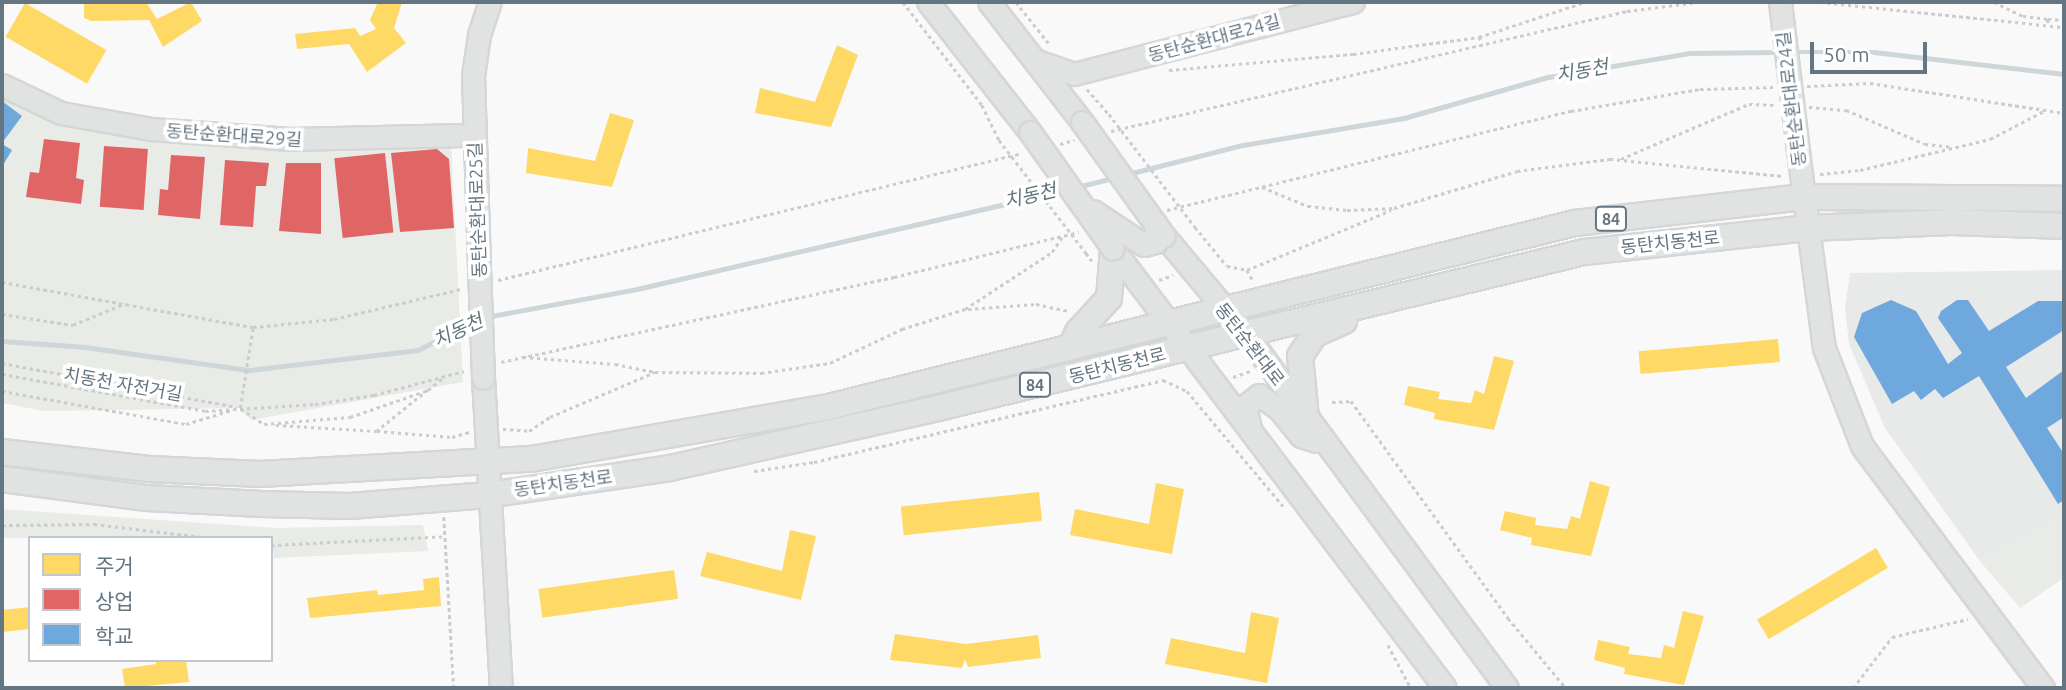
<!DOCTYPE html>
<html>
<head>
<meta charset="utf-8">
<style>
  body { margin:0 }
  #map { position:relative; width:2066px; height:690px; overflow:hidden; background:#f9f9f9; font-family:Ubuntu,"Noto Sans KR",sans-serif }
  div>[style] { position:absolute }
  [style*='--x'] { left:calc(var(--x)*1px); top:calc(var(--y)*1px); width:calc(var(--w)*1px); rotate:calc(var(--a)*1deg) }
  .built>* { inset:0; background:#e8e9e9 }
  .green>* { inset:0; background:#e8ebe6 }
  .homes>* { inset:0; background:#ffd966; transform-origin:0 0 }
  .shops>* { inset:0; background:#e06666; transform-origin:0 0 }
  .schools>* { inset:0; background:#6fa8dc }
  .stream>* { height:4.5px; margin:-2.25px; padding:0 2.25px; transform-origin:2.25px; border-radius:2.25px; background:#ced6d9 }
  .path>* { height:2.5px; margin-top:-1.25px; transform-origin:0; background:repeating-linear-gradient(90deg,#cbcccd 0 3.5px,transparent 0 7px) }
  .roads { filter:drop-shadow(2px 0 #d5d6d7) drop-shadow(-2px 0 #d5d6d7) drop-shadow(0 2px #d5d6d7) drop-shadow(0 -2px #d5d6d7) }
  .secondary>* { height:21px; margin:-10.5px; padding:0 10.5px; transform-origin:10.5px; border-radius:10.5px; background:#e1e2e2 }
  .primary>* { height:24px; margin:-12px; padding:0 12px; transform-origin:12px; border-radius:12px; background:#e1e2e2 }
  .path-bridge>* { height:2.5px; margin-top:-1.25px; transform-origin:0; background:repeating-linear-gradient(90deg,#cbcccd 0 3.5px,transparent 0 7px) }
  .bridges { filter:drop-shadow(2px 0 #d5d6d7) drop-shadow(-2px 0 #d5d6d7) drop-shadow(0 2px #d5d6d7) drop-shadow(0 -2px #d5d6d7) }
  .secondary-bridge>* { height:21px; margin:-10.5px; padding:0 10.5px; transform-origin:10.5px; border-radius:10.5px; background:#e1e2e2 }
  span { translate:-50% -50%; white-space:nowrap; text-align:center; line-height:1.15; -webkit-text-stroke:7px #fff; paint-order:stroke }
  .shield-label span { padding:2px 5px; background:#fff; border:2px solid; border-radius:5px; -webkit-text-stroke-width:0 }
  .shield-label { font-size:16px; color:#657683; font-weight:700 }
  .street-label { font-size:18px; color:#657683 }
  .water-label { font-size:19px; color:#60757c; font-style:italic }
  .frame { position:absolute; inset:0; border:4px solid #657683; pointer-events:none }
  .legend { position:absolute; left:28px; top:536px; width:245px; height:126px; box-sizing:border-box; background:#fff; border:2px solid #c1c8cd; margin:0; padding:9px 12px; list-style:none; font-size:21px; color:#657683 }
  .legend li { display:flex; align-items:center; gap:14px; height:35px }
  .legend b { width:35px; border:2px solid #c1c8cd }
  .scale { position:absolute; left:1810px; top:42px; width:117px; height:32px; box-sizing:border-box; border:4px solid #657683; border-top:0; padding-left:9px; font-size:21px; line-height:24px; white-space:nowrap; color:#657683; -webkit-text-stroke:5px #fff; paint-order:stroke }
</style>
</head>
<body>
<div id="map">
  <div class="built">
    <div style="clip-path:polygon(2064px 270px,2064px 516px,1979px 560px,1885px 428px,1849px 344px,1845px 308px,1850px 273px)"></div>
  </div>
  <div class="green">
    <div style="clip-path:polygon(2px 92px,51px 118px,451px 144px,463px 382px,251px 420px,240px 408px,44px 411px,2px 403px)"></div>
    <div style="clip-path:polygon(2px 509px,275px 528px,423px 525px,428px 551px,274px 558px,271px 538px,2px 538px)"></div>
    <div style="clip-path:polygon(2064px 516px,2064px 578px,2020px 608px,1979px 560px)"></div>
  </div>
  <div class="homes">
    <div style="clip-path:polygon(84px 2px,146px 2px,157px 19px,191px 2px,202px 21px,163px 47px,149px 20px,91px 21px,84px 18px)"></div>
    <div style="clip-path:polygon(378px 2px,402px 2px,394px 28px,406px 43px,367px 72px,349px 44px,297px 49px,295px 34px,355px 28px,360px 36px,376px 29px,370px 20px)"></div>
    <div style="left:25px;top:3px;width:94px;height:39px;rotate:30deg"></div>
    <div style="clip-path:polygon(837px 45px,858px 55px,831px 127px,755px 113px,760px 88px,815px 102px)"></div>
    <div style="clip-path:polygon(610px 113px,634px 120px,612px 187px,526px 173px,528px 148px,595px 161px)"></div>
    <div style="left:1778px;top:339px;width:23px;height:140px;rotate:85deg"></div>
    <div style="clip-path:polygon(1494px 356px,1514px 361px,1494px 430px,1434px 419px,1435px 413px,1404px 405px,1408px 386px,1440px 392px,1438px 399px,1471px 403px,1475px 390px,1484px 394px)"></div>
    <div style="clip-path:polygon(1590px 481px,1610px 487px,1591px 556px,1531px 545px,1532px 538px,1500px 530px,1505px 511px,1536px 518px,1535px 525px,1567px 529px,1571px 516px,1580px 519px)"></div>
    <div style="clip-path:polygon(1156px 483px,1184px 489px,1172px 554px,1070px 535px,1075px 509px,1149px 524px)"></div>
    <div style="left:1039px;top:492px;width:29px;height:139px;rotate:84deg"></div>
    <div style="clip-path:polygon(790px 530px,816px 536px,801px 600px,700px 576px,707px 552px,782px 571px)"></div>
    <div style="left:1876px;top:548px;width:23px;height:139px;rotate:59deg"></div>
    <div style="left:674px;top:570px;width:29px;height:137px;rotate:82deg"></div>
    <div style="clip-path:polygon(439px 577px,441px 606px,310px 618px,307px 598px,377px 590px,378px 595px,424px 590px,423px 579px)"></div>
    <div style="clip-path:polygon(30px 607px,30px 629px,2px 632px,2px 610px)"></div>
    <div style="clip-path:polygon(1683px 611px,1704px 616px,1684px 685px,1624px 674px,1625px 668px,1594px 660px,1598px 640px,1630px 647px,1628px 654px,1661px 658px,1664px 645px,1674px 648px)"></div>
    <div style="clip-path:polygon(1251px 612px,1279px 618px,1267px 683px,1165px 664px,1171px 638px,1245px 653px)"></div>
    <div style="clip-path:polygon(895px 634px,966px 644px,1038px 635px,1041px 658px,968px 667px,965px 659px,962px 668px,890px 660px)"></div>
    <div style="clip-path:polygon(156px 660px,186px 660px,189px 682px,125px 688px,122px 669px,156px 664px)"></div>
  </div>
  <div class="shops">
    <div style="clip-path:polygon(44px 139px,80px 143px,76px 178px,84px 180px,81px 204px,26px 197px,30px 172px,39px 173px)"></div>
    <div style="left:104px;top:146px;width:44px;height:61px;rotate:4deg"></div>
    <div style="clip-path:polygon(437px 149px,449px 159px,454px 228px,400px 232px,391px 153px)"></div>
    <div style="left:385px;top:153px;width:80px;height:51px;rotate:84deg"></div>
    <div style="clip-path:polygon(171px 155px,205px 157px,200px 219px,158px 215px,160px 189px,168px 190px)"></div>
    <div style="clip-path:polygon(225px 160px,269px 163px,266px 186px,256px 186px,253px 227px,220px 225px)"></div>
    <div style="clip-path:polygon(286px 163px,321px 163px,321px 234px,279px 231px)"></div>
  </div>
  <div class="schools">
    <div style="clip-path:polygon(2px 101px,22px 116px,2px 143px)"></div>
    <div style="clip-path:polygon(2px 144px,12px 150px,2px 167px)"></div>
    <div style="clip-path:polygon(1891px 300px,1916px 311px,1948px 364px,1962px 353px,1938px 318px,1941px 311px,1957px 300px,1968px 300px,1989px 331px,2038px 301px,2064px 301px,2064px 330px,2006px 367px,2026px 398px,2064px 370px,2064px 417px,2047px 428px,2064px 454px,2064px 500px,2058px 504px,1979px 376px,1943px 398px,1935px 389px,1921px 400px,1914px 391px,1892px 404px,1854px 337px,1862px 313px)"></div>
  </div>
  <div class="stream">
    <div style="--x:1793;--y:52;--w:81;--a:0"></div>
    <div style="--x:1874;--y:52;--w:191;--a:6.6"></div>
    <div style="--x:1128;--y:174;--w:119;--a:-14.2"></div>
    <div style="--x:1243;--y:145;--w:163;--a:-9.5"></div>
    <div style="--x:1404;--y:118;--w:150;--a:-15.9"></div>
    <div style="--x:1548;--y:77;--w:144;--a:-9.6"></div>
    <div style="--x:1690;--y:53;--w:91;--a:-0.6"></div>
    <div style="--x:1077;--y:187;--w:37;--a:-14"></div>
    <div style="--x:486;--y:317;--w:154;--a:-10.5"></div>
    <div style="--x:637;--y:289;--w:436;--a:-13"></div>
    <div style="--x:2;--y:341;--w:83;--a:4.1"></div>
    <div style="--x:85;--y:347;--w:166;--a:8"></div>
    <div style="--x:249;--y:370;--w:170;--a:-6.7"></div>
    <div style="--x:418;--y:350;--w:64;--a:-27"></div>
  </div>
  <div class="path">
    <div style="--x:903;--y:2;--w:130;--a:52.5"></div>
    <div style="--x:982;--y:105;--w:39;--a:64"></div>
    <div style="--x:1016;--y:2;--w:56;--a:51.5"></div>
    <div style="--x:1820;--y:2;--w:245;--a:5.9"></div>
    <div style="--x:1994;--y:2;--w:32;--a:26"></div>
    <div style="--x:2023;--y:16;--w:25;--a:7"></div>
    <div style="--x:2048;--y:19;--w:5;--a:90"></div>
    <div style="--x:2048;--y:19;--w:16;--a:4"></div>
    <div style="--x:1479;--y:37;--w:112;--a:-18.3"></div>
    <div style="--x:1169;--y:70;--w:185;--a:-5"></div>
    <div style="--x:1353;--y:54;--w:127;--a:-7.7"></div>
    <div style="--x:1479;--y:37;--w:7;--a:63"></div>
    <div style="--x:1807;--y:86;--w:63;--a:-2.7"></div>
    <div style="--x:1870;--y:83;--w:196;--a:8.8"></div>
    <div style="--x:1087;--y:89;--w:33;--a:49"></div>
    <div style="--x:1809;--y:107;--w:37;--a:5"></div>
    <div style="--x:1846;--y:110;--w:86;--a:23.3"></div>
    <div style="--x:1925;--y:144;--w:27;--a:6"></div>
    <div style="--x:1111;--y:131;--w:530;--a:-13.09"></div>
    <div style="--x:1627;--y:11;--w:72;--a:-7.2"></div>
    <div style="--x:1060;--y:144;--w:15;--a:-16"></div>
    <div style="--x:1621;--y:159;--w:139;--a:-23.3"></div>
    <div style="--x:1749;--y:104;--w:26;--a:2"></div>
    <div style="--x:1820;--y:174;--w:40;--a:-5.7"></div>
    <div style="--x:1860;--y:170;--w:134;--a:-13.4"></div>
    <div style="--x:1990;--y:139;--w:61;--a:-27.4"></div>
    <div style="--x:1262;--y:187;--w:50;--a:22.4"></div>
    <div style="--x:1308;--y:206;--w:39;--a:6"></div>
    <div style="--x:1347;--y:210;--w:47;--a:-2.4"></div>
    <div style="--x:1394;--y:208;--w:128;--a:-16.7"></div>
    <div style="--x:1517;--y:171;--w:94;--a:-7.4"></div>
    <div style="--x:1610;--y:159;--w:173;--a:5.6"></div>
    <div style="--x:1167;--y:210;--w:416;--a:-13.8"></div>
    <div style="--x:1571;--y:111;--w:131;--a:-9.7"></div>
    <div style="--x:1700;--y:89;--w:73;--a:-1.6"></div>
    <div style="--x:1195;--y:227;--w:50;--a:50.6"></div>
    <div style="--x:1227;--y:266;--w:20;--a:11"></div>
    <div style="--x:1247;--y:270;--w:156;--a:-22.6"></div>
    <div style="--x:1086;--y:253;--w:10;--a:53"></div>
    <div style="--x:1247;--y:270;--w:14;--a:60"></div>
    <div style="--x:498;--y:280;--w:539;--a:-13.62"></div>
    <div style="--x:1159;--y:280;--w:15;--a:-20"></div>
    <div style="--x:2;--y:282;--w:255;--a:10.2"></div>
    <div style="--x:253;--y:327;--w:81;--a:-5.6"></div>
    <div style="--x:334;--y:319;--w:130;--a:-13.3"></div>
    <div style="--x:968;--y:309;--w:68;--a:-4.2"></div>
    <div style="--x:1036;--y:304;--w:33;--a:12"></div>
    <div style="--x:2;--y:314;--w:72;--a:8.8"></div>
    <div style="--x:73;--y:325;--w:57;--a:-22.5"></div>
    <div style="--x:523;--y:357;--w:92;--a:4.4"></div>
    <div style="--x:615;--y:364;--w:41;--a:11.3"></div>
    <div style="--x:501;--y:362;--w:402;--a:-12.2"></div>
    <div style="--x:894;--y:277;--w:190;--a:-13.7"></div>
    <div style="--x:2;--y:363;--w:239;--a:10.6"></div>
    <div style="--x:2;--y:374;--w:206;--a:10.3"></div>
    <div style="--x:205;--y:411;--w:110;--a:-3.6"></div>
    <div style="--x:315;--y:404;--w:60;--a:-8.7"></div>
    <div style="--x:374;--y:395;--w:93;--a:-14.9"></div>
    <div style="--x:1233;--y:377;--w:18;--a:-19"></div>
    <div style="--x:428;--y:390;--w:65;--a:141.2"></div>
    <div style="--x:377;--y:431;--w:75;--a:4.6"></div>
    <div style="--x:452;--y:437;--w:18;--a:-16"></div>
    <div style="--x:2;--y:391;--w:187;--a:10.2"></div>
    <div style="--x:186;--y:424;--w:48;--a:-16.9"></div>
    <div style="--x:1332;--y:402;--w:19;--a:-3"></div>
    <div style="--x:1351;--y:401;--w:268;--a:54.1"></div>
    <div style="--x:1508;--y:618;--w:91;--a:50.4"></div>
    <div style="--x:240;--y:408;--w:81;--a:-80.8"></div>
    <div style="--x:241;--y:409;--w:27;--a:33"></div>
    <div style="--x:264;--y:424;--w:86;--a:-4.7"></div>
    <div style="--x:350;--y:417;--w:83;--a:-19.1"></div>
    <div style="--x:428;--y:390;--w:21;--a:-39"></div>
    <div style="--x:276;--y:425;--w:101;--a:3.4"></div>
    <div style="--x:503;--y:429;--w:26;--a:4"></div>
    <div style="--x:529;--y:431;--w:25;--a:-34"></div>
    <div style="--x:550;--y:417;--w:114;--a:-23.2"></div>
    <div style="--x:655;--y:372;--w:106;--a:0.5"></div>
    <div style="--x:761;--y:373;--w:70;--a:-8.2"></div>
    <div style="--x:830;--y:363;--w:80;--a:-25.3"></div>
    <div style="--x:902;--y:329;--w:66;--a:-17.6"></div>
    <div style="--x:965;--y:309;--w:104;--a:-33.2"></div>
    <div style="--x:1052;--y:252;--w:18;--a:-56"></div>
    <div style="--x:754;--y:471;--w:61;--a:-8.5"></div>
    <div style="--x:814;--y:462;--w:359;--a:-13.2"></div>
    <div style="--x:1163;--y:380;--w:26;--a:25"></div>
    <div style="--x:1187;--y:391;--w:150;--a:50.1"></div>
    <div style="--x:444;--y:517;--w:171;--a:86.7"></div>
    <div style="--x:2;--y:525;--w:92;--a:-0.6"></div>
    <div style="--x:94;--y:524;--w:118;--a:6.8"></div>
    <div style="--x:271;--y:545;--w:175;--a:-2.9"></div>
    <div style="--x:1388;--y:645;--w:49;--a:61.9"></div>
    <div style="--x:1853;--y:688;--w:64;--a:-52.6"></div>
    <div style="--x:1892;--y:637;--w:78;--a:-13.3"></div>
  </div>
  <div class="roads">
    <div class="secondary">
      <div style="--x:928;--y:2;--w:165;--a:51.9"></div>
      <div style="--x:989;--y:2;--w:152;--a:52.2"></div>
      <div style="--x:1034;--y:60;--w:42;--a:19.3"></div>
      <div style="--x:1074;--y:74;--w:288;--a:-14.5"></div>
      <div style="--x:2;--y:85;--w:65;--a:25.4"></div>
      <div style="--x:61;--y:113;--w:91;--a:10.1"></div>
      <div style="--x:151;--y:129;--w:140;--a:4.1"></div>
      <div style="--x:291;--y:139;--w:183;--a:-1.3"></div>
      <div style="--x:1798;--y:151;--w:199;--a:82.5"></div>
      <div style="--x:1824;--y:348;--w:105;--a:68.8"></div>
      <div style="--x:1862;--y:446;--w:302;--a:53.2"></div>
      <div style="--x:1164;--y:236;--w:128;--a:50.1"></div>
      <div style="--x:1246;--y:334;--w:440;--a:53.6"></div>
      <div style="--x:1113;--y:249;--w:550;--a:52.9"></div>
      <div style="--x:479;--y:267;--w:191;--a:-91.8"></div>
      <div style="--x:473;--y:76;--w:41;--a:-81.7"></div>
      <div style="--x:479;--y:35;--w:35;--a:-72"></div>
      <div style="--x:483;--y:378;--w:311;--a:86.7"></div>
      <div style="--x:1250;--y:428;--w:23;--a:-103"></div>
      <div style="--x:1245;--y:406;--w:18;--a:-38"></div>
      <div style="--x:1259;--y:395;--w:24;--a:35"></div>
      <div style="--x:1279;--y:409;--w:35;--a:51"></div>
      <div style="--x:1301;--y:436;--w:16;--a:18"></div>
    </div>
    <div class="primary">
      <div style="--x:1071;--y:347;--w:17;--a:-65"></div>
      <div style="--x:1078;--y:332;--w:46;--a:-47.6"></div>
      <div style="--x:1109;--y:298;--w:49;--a:-85.3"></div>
      <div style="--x:1306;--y:418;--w:62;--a:-95.5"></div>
      <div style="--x:1300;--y:356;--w:27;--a:-56"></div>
      <div style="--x:1315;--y:334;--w:32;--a:-24"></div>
      <div style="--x:2;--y:452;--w:148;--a:6.6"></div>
      <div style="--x:149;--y:469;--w:111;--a:2.6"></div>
      <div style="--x:260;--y:474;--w:271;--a:-3.2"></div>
      <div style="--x:531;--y:459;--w:297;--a:-9.9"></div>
      <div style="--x:824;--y:408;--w:773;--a:-13.84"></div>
      <div style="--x:1575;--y:223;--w:230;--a:-6.5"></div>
      <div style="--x:1804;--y:197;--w:260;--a:0.4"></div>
      <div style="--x:2;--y:479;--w:146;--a:7.5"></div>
      <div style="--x:147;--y:498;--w:115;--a:3"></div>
      <div style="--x:262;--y:504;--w:88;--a:1.3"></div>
      <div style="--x:350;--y:506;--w:138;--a:-4.6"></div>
      <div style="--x:488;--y:495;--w:184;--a:-8.4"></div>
      <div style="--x:670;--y:468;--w:279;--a:-12.6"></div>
      <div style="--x:942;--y:407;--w:660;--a:-13.57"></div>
      <div style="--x:1584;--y:252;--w:225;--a:-6.1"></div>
      <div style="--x:1808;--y:228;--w:144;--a:-2.4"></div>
      <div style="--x:1952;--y:222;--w:112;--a:2"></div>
    </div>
  </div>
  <div class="path-bridge">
    <div style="--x:1109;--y:114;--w:142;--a:52.7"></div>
    <div style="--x:999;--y:140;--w:143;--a:52.4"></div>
  </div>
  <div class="bridges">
    <div class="secondary-bridge">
      <div style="--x:1780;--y:2;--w:150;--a:83.1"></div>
      <div style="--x:1082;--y:122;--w:140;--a:54.3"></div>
      <div style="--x:1030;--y:132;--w:143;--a:54.6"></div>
      <div style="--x:1093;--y:211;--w:61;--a:33.7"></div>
      <div style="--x:1144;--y:245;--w:12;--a:-14"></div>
      <div style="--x:1156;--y:242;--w:19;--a:-93"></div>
      <div style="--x:479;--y:267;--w:111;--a:87.9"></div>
    </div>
  </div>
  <div class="shield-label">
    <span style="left:1611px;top:219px">84</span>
    <span style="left:1035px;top:385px">84</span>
  </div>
  <div class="street-label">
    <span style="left:1214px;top:38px;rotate:-15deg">동탄순환대로24길</span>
    <span style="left:1791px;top:99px;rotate:-97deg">동탄순환대로24길</span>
    <span style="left:234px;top:135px;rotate:4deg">동탄순환대로29길</span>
    <span style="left:477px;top:210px;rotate:-92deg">동탄순환대로25길</span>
    <span style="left:1670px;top:242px;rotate:-6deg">동탄치동천로</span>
    <span style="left:1250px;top:344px;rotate:52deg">동탄순환대로</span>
    <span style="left:1117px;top:365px;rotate:-14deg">동탄치동천로</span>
    <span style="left:123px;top:384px;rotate:10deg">치동천 자전거길</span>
    <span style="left:563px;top:483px;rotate:-8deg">동탄치동천로</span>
  </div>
  <div class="water-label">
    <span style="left:1582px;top:71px;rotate:-10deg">치동천</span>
    <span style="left:1030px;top:196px;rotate:-13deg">치동천</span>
    <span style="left:458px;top:331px;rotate:-25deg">치동천</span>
  </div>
  <div class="frame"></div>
  <ul class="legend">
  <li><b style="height:19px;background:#ffd966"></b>주거</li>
  <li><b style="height:19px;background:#e06666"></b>상업</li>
  <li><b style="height:19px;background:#6fa8dc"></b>학교</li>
  </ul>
  <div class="scale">50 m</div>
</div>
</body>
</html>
